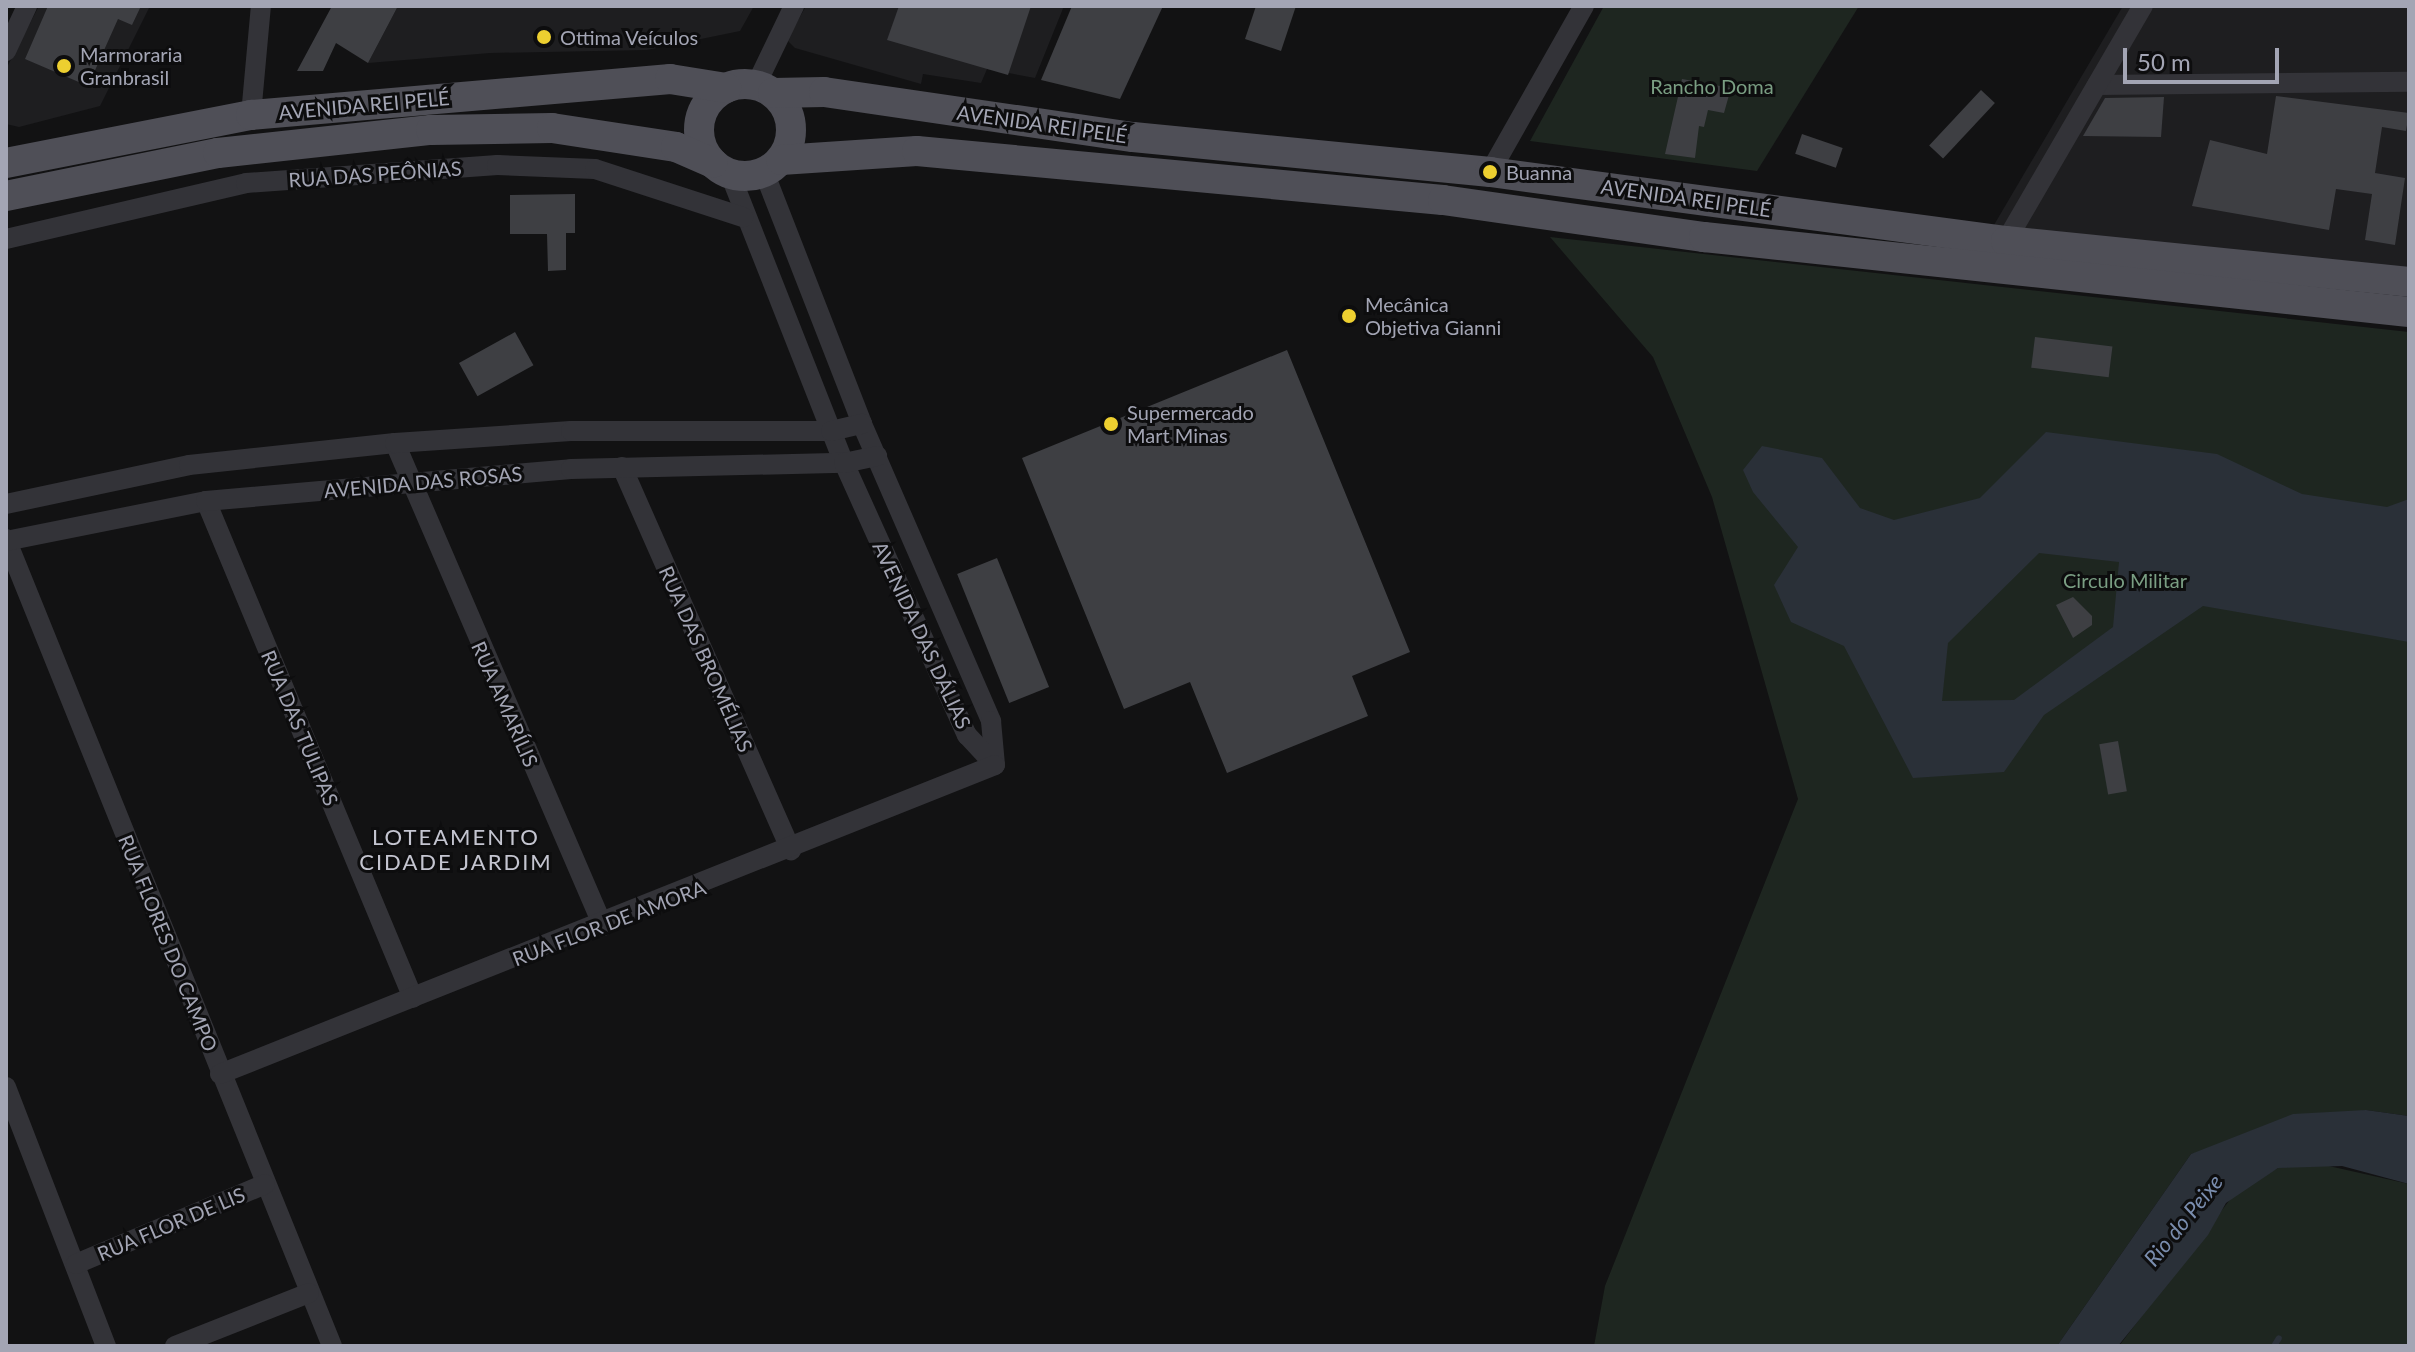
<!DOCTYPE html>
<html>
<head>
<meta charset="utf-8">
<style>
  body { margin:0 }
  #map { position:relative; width:2415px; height:1352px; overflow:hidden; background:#121213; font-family:Lato,sans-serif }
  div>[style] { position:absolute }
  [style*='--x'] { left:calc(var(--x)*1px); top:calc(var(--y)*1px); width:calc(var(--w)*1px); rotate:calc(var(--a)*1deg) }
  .built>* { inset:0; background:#1e1e20 }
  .green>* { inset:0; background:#1e2620 }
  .water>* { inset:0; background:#2a3038 }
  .stream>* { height:6px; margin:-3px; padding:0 3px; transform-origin:3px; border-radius:3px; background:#2a3038 }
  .building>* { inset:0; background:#3e3f43; transform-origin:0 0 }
  .minor>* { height:20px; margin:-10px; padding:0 10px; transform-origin:10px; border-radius:10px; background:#333338 }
  .primary>* { height:30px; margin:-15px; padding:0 15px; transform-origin:15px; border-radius:15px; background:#4f4f57 }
  .primary>.ring { margin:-15px; padding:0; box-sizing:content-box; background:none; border:30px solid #4f4f57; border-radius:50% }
  .dots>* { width:22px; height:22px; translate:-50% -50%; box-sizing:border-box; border:4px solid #0d0d0e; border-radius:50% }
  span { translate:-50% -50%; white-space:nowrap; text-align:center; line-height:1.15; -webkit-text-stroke:6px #0d0d0e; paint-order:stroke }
  .poi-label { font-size:20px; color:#a3a5b4 }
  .left { translate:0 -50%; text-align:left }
  .park-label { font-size:20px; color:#7a9e83 }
  .street-label { font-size:20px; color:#a3a5b4 }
  .neighbourhood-label { font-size:22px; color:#c4c5d0; letter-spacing:2px }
  .water-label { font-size:22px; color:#7a8dae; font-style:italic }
  .frame { position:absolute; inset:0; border:8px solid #a3a5b4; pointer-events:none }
  .scale { position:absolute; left:2123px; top:48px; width:156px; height:36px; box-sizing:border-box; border:4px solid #a3a5b4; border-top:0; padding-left:10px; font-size:24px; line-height:28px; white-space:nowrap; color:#a3a5b4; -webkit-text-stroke:6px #0d0d0e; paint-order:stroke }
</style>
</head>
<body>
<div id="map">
  <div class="built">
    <div style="clip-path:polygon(39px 6px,150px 6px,100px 106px,19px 127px,6px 124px,6px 69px)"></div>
    <div style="clip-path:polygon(398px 6px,754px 6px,740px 31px,647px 50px,490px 53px,368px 63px)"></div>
    <div style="clip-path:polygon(806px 6px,1064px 6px,1035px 78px,987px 69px,981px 83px,923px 74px,921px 84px,795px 48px,787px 40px)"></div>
    <div style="clip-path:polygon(2123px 6px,2409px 6px,2409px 289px,1991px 230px)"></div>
  </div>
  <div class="green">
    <div style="clip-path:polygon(1604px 6px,1859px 6px,1757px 171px,1530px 141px)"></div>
    <div style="clip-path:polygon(1550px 237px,2409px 332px,2409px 1116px,2366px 1110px,2191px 1154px,2057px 1346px,1594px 1346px,1605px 1286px,1798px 799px,1712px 497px,1653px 357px)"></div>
    <div style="clip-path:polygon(2320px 1164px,2409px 1184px,2409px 1346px,2119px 1346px,2238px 1189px,2278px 1168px)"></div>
  </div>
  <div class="water">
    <div style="clip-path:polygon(evenodd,2046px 432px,2217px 454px,2302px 494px,2387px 507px,2409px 499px,2409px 642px,2203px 606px,2044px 715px,2004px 772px,1913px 778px,1844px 646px,1791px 622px,1774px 585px,1798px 547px,1753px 492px,1743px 470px,1762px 446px,1822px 458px,1860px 508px,1894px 520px,1980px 498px,2046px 432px,2039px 553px,2119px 562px,2113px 627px,2014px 700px,1942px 701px,1948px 643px,2039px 553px)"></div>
    <div style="clip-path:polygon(2366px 1110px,2409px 1116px,2409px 1184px,2342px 1166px,2278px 1168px,2226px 1203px,2208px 1235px,2118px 1346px,2057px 1346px,2191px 1154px,2293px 1114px)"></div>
  </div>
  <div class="stream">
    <div style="--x:2274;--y:1346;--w:9;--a:-58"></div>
  </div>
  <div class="building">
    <div style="clip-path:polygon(48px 6px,141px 6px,132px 25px,118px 19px,88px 86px,25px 59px)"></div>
    <div style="clip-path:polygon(332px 6px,398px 6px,368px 63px,336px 43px,323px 71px,297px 71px)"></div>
    <div style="clip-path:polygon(899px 6px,1031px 6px,1008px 75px,887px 40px)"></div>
    <div style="clip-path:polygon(1072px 6px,1163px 6px,1120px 99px,1041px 80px)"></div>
    <div style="clip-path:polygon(1256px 6px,1296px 6px,1281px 51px,1245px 39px)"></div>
    <div style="clip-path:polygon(1682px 79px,1731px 88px,1724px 113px,1708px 110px,1704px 127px,1699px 126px,1695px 158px,1665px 154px)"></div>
    <div style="left:1981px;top:90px;width:19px;height:76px;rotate:43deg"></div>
    <div style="clip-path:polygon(2276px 96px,2409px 113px,2406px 131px,2382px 127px,2375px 173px,2405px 178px,2395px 245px,2365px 240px,2372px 194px,2336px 189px,2329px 230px,2192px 206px,2210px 140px,2267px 154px)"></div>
    <div style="clip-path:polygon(2164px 97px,2161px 137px,2083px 136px,2105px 98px)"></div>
    <div style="left:1802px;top:134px;width:43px;height:21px;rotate:19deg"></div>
    <div style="clip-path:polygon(575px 194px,575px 233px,566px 233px,566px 270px,548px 271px,547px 234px,510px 234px,510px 195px)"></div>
    <div style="left:515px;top:332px;width:38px;height:64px;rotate:61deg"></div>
    <div style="left:2035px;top:337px;width:78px;height:31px;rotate:7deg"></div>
    <div style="clip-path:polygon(1287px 350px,1410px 652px,1352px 676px,1368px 716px,1227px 773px,1190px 682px,1124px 709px,1022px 458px)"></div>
    <div style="left:997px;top:558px;width:139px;height:43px;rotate:68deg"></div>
    <div style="clip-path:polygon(2073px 597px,2092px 616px,2092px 625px,2073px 638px,2056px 605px)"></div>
    <div style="left:2118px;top:741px;width:51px;height:19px;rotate:80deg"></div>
  </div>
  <div class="minor">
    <div style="--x:6;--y:51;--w:50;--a:-65"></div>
    <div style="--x:756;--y:85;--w:88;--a:-64.3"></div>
    <div style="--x:2097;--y:85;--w:312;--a:-0.6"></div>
    <div style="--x:251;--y:115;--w:109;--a:-84.8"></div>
    <div style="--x:764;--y:172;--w:270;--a:68.7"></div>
    <div style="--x:862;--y:424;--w:324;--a:66.5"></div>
    <div style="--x:991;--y:721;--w:44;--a:84.8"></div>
    <div style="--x:1490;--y:172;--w:191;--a:-60.5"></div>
    <div style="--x:730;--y:174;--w:311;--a:68.5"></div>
    <div style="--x:844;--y:463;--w:299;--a:65.7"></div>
    <div style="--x:967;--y:735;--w:41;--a:47"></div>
    <div style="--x:6;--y:239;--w:246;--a:-13.1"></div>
    <div style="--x:246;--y:183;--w:252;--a:-4.1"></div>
    <div style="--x:497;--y:165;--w:98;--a:2.3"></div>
    <div style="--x:595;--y:169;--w:156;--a:18"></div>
    <div style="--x:2006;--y:241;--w:272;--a:-59.8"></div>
    <div style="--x:395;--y:443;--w:526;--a:66.7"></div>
    <div style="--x:622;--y:467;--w:419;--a:66.2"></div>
    <div style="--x:206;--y:501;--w:538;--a:67.39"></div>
    <div style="--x:6;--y:504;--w:187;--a:-12"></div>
    <div style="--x:189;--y:465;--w:207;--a:-6.1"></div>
    <div style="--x:395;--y:443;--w:176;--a:-3.9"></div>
    <div style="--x:571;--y:431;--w:260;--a:0"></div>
    <div style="--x:831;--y:431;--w:32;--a:-13"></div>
    <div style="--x:6;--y:539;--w:870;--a:68"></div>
    <div style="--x:6;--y:541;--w:204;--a:-11.3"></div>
    <div style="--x:206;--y:501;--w:366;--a:-5"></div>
    <div style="--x:571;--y:469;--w:273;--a:-1.3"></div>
    <div style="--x:844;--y:463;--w:34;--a:-12"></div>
    <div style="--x:220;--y:1074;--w:834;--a:-21.74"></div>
    <div style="--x:6;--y:1087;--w:278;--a:68.9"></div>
    <div style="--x:76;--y:1264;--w:205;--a:-22.9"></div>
    <div style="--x:175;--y:1346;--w:144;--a:-21.6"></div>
  </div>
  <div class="primary">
    <div class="ring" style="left:699px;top:84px;width:62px;height:62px"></div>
    <div style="--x:773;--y:93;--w:51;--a:-1.1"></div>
    <div style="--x:824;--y:92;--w:312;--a:8.3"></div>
    <div style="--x:1133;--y:137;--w:359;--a:5.6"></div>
    <div style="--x:1490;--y:172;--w:521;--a:7.62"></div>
    <div style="--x:2006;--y:241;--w:405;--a:5.8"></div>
    <div style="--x:781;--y:160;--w:136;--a:-3.8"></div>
    <div style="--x:917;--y:151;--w:528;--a:5.32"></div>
    <div style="--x:1443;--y:200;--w:264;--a:8.1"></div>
    <div style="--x:1704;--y:237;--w:709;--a:6.07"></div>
    <div style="--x:6;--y:163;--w:250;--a:-11.1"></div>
    <div style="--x:251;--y:115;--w:421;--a:-4.9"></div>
    <div style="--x:670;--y:79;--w:57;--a:9.1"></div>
    <div style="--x:6;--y:196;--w:216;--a:-11.5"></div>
    <div style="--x:218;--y:153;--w:214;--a:-6.2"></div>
    <div style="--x:431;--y:130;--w:121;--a:-0.9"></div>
    <div style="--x:552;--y:128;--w:125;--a:8.7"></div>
    <div style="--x:676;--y:147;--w:40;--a:23.4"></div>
  </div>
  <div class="dots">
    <div style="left:544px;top:37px;background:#edcf30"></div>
    <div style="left:64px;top:66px;background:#edcf30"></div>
    <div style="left:1490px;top:172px;background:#edcf30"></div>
    <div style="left:1349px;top:316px;background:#edcf30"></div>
    <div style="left:1111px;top:424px;background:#edcf30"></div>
  </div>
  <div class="poi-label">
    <span class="left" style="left:560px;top:37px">Ottima Veículos</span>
    <span class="left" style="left:80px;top:66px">Marmoraria<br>Granbrasil</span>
    <span class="left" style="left:1506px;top:172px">Buanna</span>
    <span class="left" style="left:1365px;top:316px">Mecânica<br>Objetiva Gianni</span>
    <span class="left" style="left:1127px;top:424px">Supermercado<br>Mart Minas</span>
  </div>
  <div class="park-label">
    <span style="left:1712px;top:86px">Rancho Doma</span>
    <span style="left:2125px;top:580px">Circulo Militar</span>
  </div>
  <div class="street-label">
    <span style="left:364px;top:105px;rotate:-5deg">AVENIDA REI PELÉ</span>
    <span style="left:1042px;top:124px;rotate:8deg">AVENIDA REI PELÉ</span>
    <span style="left:375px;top:174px;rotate:-4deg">RUA DAS PEÔNIAS</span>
    <span style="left:1686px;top:198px;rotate:8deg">AVENIDA REI PELÉ</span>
    <span style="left:423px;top:482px;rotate:-5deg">AVENIDA DAS ROSAS</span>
    <span style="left:922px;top:635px;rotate:65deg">AVENIDA DAS DÁLIAS</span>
    <span style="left:706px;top:659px;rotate:66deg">RUA DAS BROMÉLIAS</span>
    <span style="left:505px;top:704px;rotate:66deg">RUA AMARÍLIS</span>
    <span style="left:300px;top:728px;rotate:67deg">RUA DAS TULIPAS</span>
    <span style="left:609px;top:923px;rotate:-21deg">RUA FLOR DE AMORA</span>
    <span style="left:168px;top:943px;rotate:68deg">RUA FLORES DO CAMPO</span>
    <span style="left:171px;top:1224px;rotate:-23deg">RUA FLOR DE LIS</span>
  </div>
  <div class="neighbourhood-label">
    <span style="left:456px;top:849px">LOTEAMENTO<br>CIDADE JARDIM</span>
  </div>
  <div class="water-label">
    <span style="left:2183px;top:1220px;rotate:-51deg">Rio do Peixe</span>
  </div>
  <div class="frame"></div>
  <div class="scale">50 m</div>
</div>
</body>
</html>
